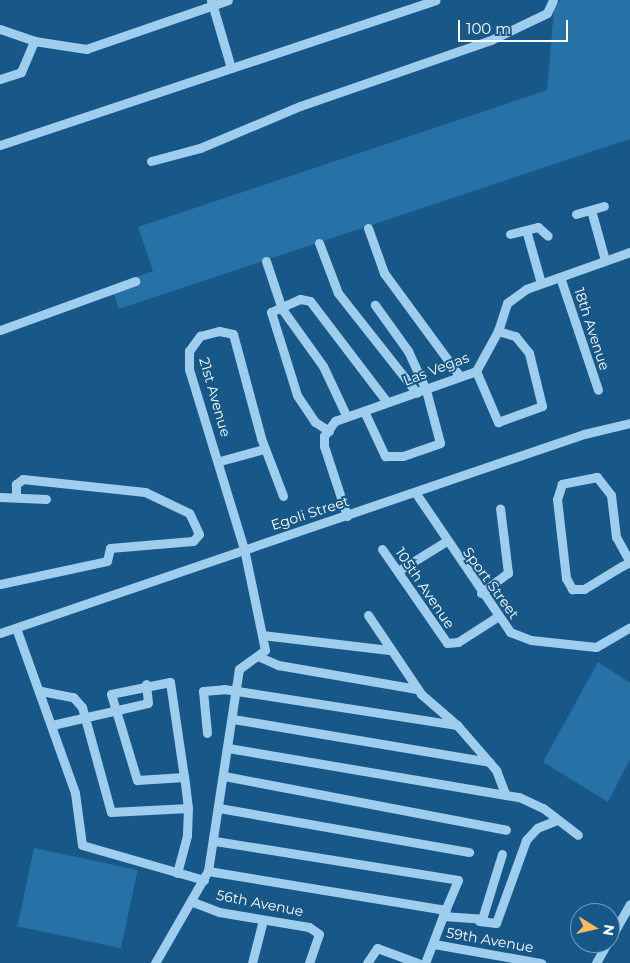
<!DOCTYPE html>
<html>
<head>
<meta charset="utf-8">
<style>
  body { margin:0 }
  #map { position:relative; width:630px; height:963px; overflow:hidden; background:#175889; font-family:Montserrat,sans-serif }
  div>[style] { position:absolute }
  [style*='--x'] { left:calc(var(--x)*1px); top:calc(var(--y)*1px); width:calc(var(--w)*1px); rotate:calc(var(--a)*1deg) }
  .green>* { inset:0; background:#2671a6; transform-origin:0 0 }
  .minor>* { height:9px; margin:-4.5px; padding:0 4.5px; transform-origin:4.5px; border-radius:4.5px; background:#9fcdee }
  span { translate:-50% -50%; white-space:nowrap; text-align:center; line-height:1.15; -webkit-text-stroke:4px #175889; paint-order:stroke }
  .street-label { font-size:14px; color:#fff }
  .north { position:absolute; left:570px; top:903px; width:50px; height:50px; box-sizing:border-box; background:#175889; border:1px solid #749bb8; border-radius:50%; rotate:99deg; font-size:14px; font-weight:700; line-height:20px; text-align:center; color:#fff }
  .north::after { content:''; display:block; margin:auto; width:18px; height:22px; background:#ffba5c; clip-path:polygon(50% 0,100% 100%,50% 72%,0 100%) }
  .scale { position:absolute; left:458px; top:20px; width:110px; height:22px; box-sizing:border-box; border:2px solid #fff; border-top:0; padding-left:6px; font-size:15px; line-height:18px; white-space:nowrap; color:#fff; -webkit-text-stroke:4px #175889; paint-order:stroke }
</style>
</head>
<body>
<div id="map">
  <div class="green">
    <div style="clip-path:polygon(560px 0,630px 0,630px 139px,119px 309px,111px 286px,153px 271px,138px 227px,547px 90px,554px 9px)"></div>
    <div style="clip-path:polygon(598px 662px,630px 683px,630px 759px,608px 802px,543px 762px)"></div>
    <div style="left:34px;top:848px;width:106px;height:80px;rotate:12deg"></div>
  </div>
  <div class="minor">
    <div style="--x:211;--y:0;--w:71;--a:73.6"></div>
    <div style="--x:0;--y:29;--w:36;--a:19"></div>
    <div style="--x:34;--y:41;--w:53;--a:8.7"></div>
    <div style="--x:86;--y:49;--w:150;--a:-19"></div>
    <div style="--x:0;--y:79;--w:22;--a:-18"></div>
    <div style="--x:21;--y:72;--w:34;--a:-67"></div>
    <div style="--x:0;--y:145;--w:459;--a:-18.4"></div>
    <div style="--x:151;--y:161;--w:51;--a:-14.9"></div>
    <div style="--x:200;--y:148;--w:108;--a:-22.8"></div>
    <div style="--x:300;--y:106;--w:202;--a:-19.1"></div>
    <div style="--x:491;--y:40;--w:62;--a:-25.7"></div>
    <div style="--x:547;--y:13;--w:14;--a:-65"></div>
    <div style="--x:591;--y:210;--w:52;--a:74.4"></div>
    <div style="--x:576;--y:214;--w:29;--a:-16"></div>
    <div style="--x:368;--y:228;--w:48;--a:70.4"></div>
    <div style="--x:384;--y:273;--w:127;--a:53.7"></div>
    <div style="--x:526;--y:230;--w:55;--a:74.2"></div>
    <div style="--x:510;--y:234;--w:29;--a:-14"></div>
    <div style="--x:538;--y:227;--w:13;--a:42"></div>
    <div style="--x:319;--y:243;--w:53;--a:69.2"></div>
    <div style="--x:338;--y:293;--w:127;--a:51.7"></div>
    <div style="--x:266;--y:261;--w:51;--a:71.6"></div>
    <div style="--x:282;--y:309;--w:70;--a:54.3"></div>
    <div style="--x:323;--y:366;--w:54;--a:64.9"></div>
    <div style="--x:560;--y:277;--w:119;--a:71.4"></div>
    <div style="--x:0;--y:330;--w:144;--a:-19.9"></div>
    <div style="--x:476;--y:371;--w:56;--a:66.7"></div>
    <div style="--x:498;--y:422;--w:47;--a:-20"></div>
    <div style="--x:542;--y:406;--w:55;--a:-103.8"></div>
    <div style="--x:529;--y:353;--w:22;--a:-129"></div>
    <div style="--x:515;--y:336;--w:18;--a:-164"></div>
    <div style="--x:364;--y:411;--w:50;--a:65"></div>
    <div style="--x:385;--y:456;--w:18;--a:0"></div>
    <div style="--x:403;--y:456;--w:39;--a:-19"></div>
    <div style="--x:440;--y:443;--w:55;--a:-104.8"></div>
    <div style="--x:426;--y:390;--w:43;--a:-114.8"></div>
    <div style="--x:408;--y:351;--w:57;--a:-125.7"></div>
    <div style="--x:329;--y:431;--w:17;--a:-147"></div>
    <div style="--x:315;--y:422;--w:32;--a:-124"></div>
    <div style="--x:297;--y:395;--w:87;--a:-107.4"></div>
    <div style="--x:271;--y:312;--w:32;--a:-24"></div>
    <div style="--x:300;--y:299;--w:10;--a:11"></div>
    <div style="--x:310;--y:301;--w:127;--a:52.7"></div>
    <div style="--x:220;--y:461;--w:46;--a:-15.3"></div>
    <div style="--x:415;--y:492;--w:169;--a:55.8"></div>
    <div style="--x:510;--y:632;--w:22;--a:21"></div>
    <div style="--x:531;--y:640;--w:65;--a:6.1"></div>
    <div style="--x:596;--y:647;--w:39;--a:-30"></div>
    <div style="--x:0;--y:497;--w:46;--a:2.5"></div>
    <div style="--x:347;--y:516;--w:74;--a:-108.2"></div>
    <div style="--x:324;--y:446;--w:10;--a:-90"></div>
    <div style="--x:324;--y:436;--w:19;--a:-54"></div>
    <div style="--x:335;--y:421;--w:150;--a:-19.5"></div>
    <div style="--x:476;--y:371;--w:46;--a:-61.2"></div>
    <div style="--x:498;--y:331;--w:29;--a:-72"></div>
    <div style="--x:507;--y:303;--w:24;--a:-36"></div>
    <div style="--x:526;--y:289;--w:110;--a:-19.6"></div>
    <div style="--x:382;--y:549;--w:114;--a:55.3"></div>
    <div style="--x:447;--y:643;--w:11;--a:-5"></div>
    <div style="--x:458;--y:642;--w:46;--a:-32.7"></div>
    <div style="--x:630;--y:562;--w:29;--a:-119"></div>
    <div style="--x:616;--y:537;--w:42;--a:-96.8"></div>
    <div style="--x:611;--y:495;--w:23;--a:-128"></div>
    <div style="--x:597;--y:477;--w:36;--a:169"></div>
    <div style="--x:562;--y:484;--w:16;--a:108"></div>
    <div style="--x:557;--y:499;--w:80;--a:83.5"></div>
    <div style="--x:566;--y:578;--w:13;--a:61"></div>
    <div style="--x:572;--y:589;--w:12;--a:0"></div>
    <div style="--x:584;--y:589;--w:44;--a:-31.2"></div>
    <div style="--x:622;--y:566;--w:9;--a:-27"></div>
    <div style="--x:398;--y:571;--w:55;--a:-31.7"></div>
    <div style="--x:0;--y:584;--w:109;--a:-12.1"></div>
    <div style="--x:107;--y:561;--w:13;--a:-77"></div>
    <div style="--x:110;--y:548;--w:83;--a:-4.8"></div>
    <div style="--x:193;--y:541;--w:9;--a:-49"></div>
    <div style="--x:199;--y:534;--w:23;--a:-115"></div>
    <div style="--x:189;--y:513;--w:49;--a:-154.5"></div>
    <div style="--x:145;--y:492;--w:123;--a:-173.9"></div>
    <div style="--x:23;--y:479;--w:9;--a:144"></div>
    <div style="--x:16;--y:484;--w:11;--a:90"></div>
    <div style="--x:481;--y:593;--w:34;--a:-37"></div>
    <div style="--x:508;--y:573;--w:65;--a:-97"></div>
    <div style="--x:368;--y:615;--w:95;--a:56.1"></div>
    <div style="--x:421;--y:694;--w:48;--a:40.7"></div>
    <div style="--x:457;--y:725;--w:60;--a:49.1"></div>
    <div style="--x:496;--y:770;--w:26;--a:69"></div>
    <div style="--x:16;--y:628;--w:175;--a:70.3"></div>
    <div style="--x:75;--y:793;--w:52;--a:82.3"></div>
    <div style="--x:82;--y:845;--w:127;--a:16"></div>
    <div style="--x:0;--y:633;--w:617;--a:-18.82"></div>
    <div style="--x:584;--y:434;--w:47;--a:-13.4"></div>
    <div style="--x:262;--y:635;--w:128;--a:6.7"></div>
    <div style="--x:260;--y:657;--w:20;--a:24"></div>
    <div style="--x:278;--y:665;--w:141;--a:9.8"></div>
    <div style="--x:41;--y:691;--w:33;--a:11"></div>
    <div style="--x:73;--y:697;--w:13;--a:48"></div>
    <div style="--x:82;--y:707;--w:109;--a:74.6"></div>
    <div style="--x:111;--y:812;--w:77;--a:-3"></div>
    <div style="--x:233;--y:719;--w:260;--a:9.5"></div>
    <div style="--x:52;--y:725;--w:98;--a:-12.9"></div>
    <div style="--x:148;--y:703;--w:19;--a:-96"></div>
    <div style="--x:207;--y:733;--w:42;--a:-95.4"></div>
    <div style="--x:203;--y:691;--w:21;--a:-5"></div>
    <div style="--x:224;--y:689;--w:236;--a:8.8"></div>
    <div style="--x:228;--y:748;--w:295;--a:9.6"></div>
    <div style="--x:519;--y:797;--w:26;--a:25"></div>
    <div style="--x:543;--y:808;--w:44;--a:37.6"></div>
    <div style="--x:224;--y:776;--w:287;--a:10.8"></div>
    <div style="--x:219;--y:808;--w:254;--a:10"></div>
    <div style="--x:215;--y:841;--w:246;--a:9.1"></div>
    <div style="--x:458;--y:880;--w:39;--a:113"></div>
    <div style="--x:208;--y:871;--w:241;--a:9.3"></div>
    <div style="--x:177;--y:873;--w:39;--a:-75"></div>
    <div style="--x:187;--y:835;--w:27;--a:-88"></div>
    <div style="--x:188;--y:808;--w:31;--a:-97"></div>
    <div style="--x:184;--y:777;--w:96;--a:-98.4"></div>
    <div style="--x:170;--y:682;--w:60;--a:168.5"></div>
    <div style="--x:111;--y:694;--w:90;--a:73.2"></div>
    <div style="--x:137;--y:780;--w:47;--a:-3.7"></div>
    <div style="--x:193;--y:902;--w:28;--a:21"></div>
    <div style="--x:219;--y:912;--w:91;--a:9.5"></div>
    <div style="--x:309;--y:927;--w:12;--a:35"></div>
    <div style="--x:319;--y:934;--w:31;--a:109"></div>
    <div style="--x:479;--y:921;--w:17;--a:7"></div>
    <div style="--x:496;--y:923;--w:88;--a:-70.1"></div>
    <div style="--x:526;--y:840;--w:16;--a:-47"></div>
    <div style="--x:537;--y:828;--w:22;--a:-22"></div>
    <div style="--x:610;--y:939;--w:40;--a:-60.3"></div>
    <div style="--x:434;--y:944;--w:109;--a:10.1"></div>
    <div style="--x:155;--y:963;--w:106;--a:-60.1"></div>
    <div style="--x:208;--y:871;--w:204;--a:-81.3"></div>
    <div style="--x:239;--y:669;--w:32;--a:-36"></div>
    <div style="--x:265;--y:650;--w:103;--a:-101.7"></div>
    <div style="--x:244;--y:549;--w:188;--a:-107"></div>
    <div style="--x:189;--y:369;--w:18;--a:-90"></div>
    <div style="--x:189;--y:351;--w:19;--a:-54"></div>
    <div style="--x:200;--y:336;--w:20;--a:-15"></div>
    <div style="--x:219;--y:331;--w:14;--a:12"></div>
    <div style="--x:233;--y:334;--w:108;--a:74.9"></div>
    <div style="--x:261;--y:438;--w:62;--a:69.2"></div>
    <div style="--x:252;--y:963;--w:44;--a:-75.7"></div>
    <div style="--x:367;--y:963;--w:18;--a:-56"></div>
    <div style="--x:377;--y:948;--w:44;--a:20.1"></div>
    <div style="--x:425;--y:963;--w:50;--a:-69"></div>
    <div style="--x:443;--y:916;--w:39;--a:4"></div>
    <div style="--x:482;--y:919;--w:68;--a:-72.9"></div>
    <div style="--x:596;--y:963;--w:23;--a:-61"></div>
  </div>
  <div class="street-label">
    <span style="left:592px;top:329px;rotate:72deg">18th Avenue</span>
    <span style="left:436px;top:369px;rotate:-21deg">Las Vegas</span>
    <span style="left:215px;top:397px;rotate:74deg">21st Avenue</span>
    <span style="left:310px;top:513px;rotate:-18deg">Egoli Street</span>
    <span style="left:491px;top:583px;rotate:54deg">Sport Street</span>
    <span style="left:425px;top:588px;rotate:56deg">105th Avenue</span>
    <span style="left:260px;top:903px;rotate:11deg">56th Avenue</span>
    <span style="left:490px;top:940px;rotate:10deg">59th Avenue</span>
  </div>
  <div class="north">N</div>
  <div class="scale">100 m</div>
</div>
</body>
</html>
